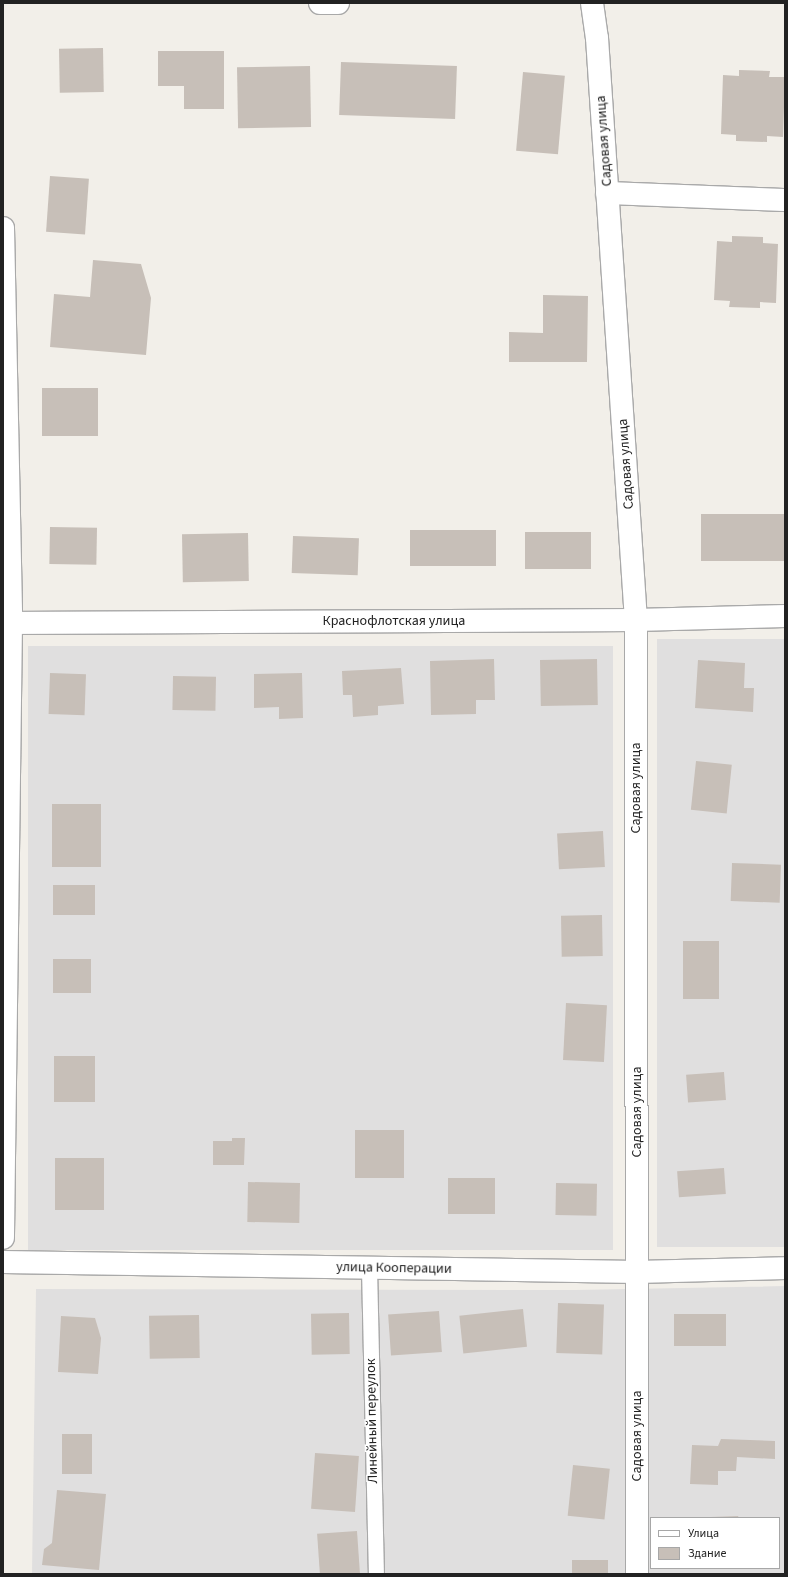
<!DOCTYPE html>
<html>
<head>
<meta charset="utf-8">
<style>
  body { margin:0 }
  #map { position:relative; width:788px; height:1577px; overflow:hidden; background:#f2efe9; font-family:"Source Sans 3",sans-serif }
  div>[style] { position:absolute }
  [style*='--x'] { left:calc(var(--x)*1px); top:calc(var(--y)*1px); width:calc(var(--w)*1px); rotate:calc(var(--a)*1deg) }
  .residential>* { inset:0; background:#e0dfdf; transform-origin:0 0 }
  .building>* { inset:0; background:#c7bfb8; transform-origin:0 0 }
  .roads { filter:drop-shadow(1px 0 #a9a9a9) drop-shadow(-1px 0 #a9a9a9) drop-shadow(0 1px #a9a9a9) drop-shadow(0 -1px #a9a9a9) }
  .service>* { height:15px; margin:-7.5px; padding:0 7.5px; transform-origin:7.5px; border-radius:7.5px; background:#fff }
  .minor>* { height:22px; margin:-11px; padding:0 11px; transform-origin:11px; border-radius:11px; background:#fff }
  span { translate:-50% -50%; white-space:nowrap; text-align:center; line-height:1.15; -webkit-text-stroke:3px #fff; paint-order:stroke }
  .street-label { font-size:14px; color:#222 }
  .frame { position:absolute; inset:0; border:4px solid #222; pointer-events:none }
  .legend { position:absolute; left:650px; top:1517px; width:130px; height:52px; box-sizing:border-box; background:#fff; border:1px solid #a7a7a7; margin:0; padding:5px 7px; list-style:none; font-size:12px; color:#222 }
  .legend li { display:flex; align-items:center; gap:8px; height:20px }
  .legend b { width:20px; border:1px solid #a7a7a7 }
</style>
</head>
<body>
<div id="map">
  <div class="residential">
    <div style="left:785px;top:639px;width:608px;height:128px;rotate:90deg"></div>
    <div style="left:613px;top:646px;width:604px;height:585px;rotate:90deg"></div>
    <div style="clip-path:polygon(evenodd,785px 1286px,785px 1574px,32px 1574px,36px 1289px,575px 1290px,785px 1286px,651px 1518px,779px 1518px,779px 1568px,651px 1568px,651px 1518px)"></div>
  </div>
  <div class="building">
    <div style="left:103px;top:48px;width:44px;height:44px;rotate:89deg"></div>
    <div style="clip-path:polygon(158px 51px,224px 51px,224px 109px,184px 109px,184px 86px,158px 86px)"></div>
    <div style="left:341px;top:62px;width:116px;height:53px;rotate:2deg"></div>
    <div style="left:310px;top:66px;width:61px;height:73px;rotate:89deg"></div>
    <div style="clip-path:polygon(739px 70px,770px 71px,769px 77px,785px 77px,783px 137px,767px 136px,767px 142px,736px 141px,736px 135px,721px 134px,723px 75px,739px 76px)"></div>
    <div style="left:523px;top:72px;width:42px;height:79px;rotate:5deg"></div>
    <div style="left:50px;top:176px;width:39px;height:56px;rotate:4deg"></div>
    <div style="clip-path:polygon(732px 236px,763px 237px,763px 243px,778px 244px,776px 303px,760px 302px,760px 308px,729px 307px,730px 301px,714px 300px,717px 241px,732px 242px)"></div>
    <div style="clip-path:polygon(93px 260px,141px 264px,151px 298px,146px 355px,50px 347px,54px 294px,90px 297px)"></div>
    <div style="clip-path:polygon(543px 295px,588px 296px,587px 362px,509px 362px,509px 332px,543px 333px)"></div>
    <div style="left:42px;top:388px;width:56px;height:48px"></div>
    <div style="left:701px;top:514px;width:84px;height:47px"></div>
    <div style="left:50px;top:527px;width:47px;height:37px;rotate:1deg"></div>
    <div style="left:410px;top:530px;width:86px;height:36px"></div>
    <div style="left:525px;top:532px;width:66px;height:37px"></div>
    <div style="left:248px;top:533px;width:48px;height:66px;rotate:89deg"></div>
    <div style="left:293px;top:536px;width:66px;height:37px;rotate:2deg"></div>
    <div style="clip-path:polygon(494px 659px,495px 700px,476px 700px,476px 714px,431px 715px,430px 661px)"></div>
    <div style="left:597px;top:659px;width:46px;height:57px;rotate:89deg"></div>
    <div style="clip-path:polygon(698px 660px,745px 663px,744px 688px,754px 688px,753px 712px,695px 708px)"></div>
    <div style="clip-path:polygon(401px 668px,404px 704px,378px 706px,378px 715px,353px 717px,352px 695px,343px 695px,342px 671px)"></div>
    <div style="left:50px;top:673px;width:36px;height:41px;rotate:2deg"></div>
    <div style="clip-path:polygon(302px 673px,303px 718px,279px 719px,279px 707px,254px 708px,254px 674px)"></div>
    <div style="left:173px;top:676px;width:43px;height:34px;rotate:1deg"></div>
    <div style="left:696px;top:761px;width:36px;height:49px;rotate:6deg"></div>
    <div style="left:101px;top:804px;width:63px;height:49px;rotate:90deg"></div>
    <div style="left:603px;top:831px;width:36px;height:46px;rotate:87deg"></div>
    <div style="left:732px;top:863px;width:49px;height:38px;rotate:2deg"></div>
    <div style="left:53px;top:885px;width:42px;height:30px"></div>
    <div style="left:602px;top:915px;width:41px;height:41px;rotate:89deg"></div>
    <div style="left:683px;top:941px;width:36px;height:58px"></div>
    <div style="left:53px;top:959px;width:38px;height:34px"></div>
    <div style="left:566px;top:1003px;width:41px;height:57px;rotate:3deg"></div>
    <div style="left:54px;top:1056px;width:41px;height:46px"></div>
    <div style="left:724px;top:1072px;width:28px;height:38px;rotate:86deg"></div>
    <div style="left:355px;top:1130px;width:49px;height:48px"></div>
    <div style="clip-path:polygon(232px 1138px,245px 1138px,244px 1165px,213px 1165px,213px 1141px,232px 1141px)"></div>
    <div style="left:55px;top:1158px;width:49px;height:52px"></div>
    <div style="left:724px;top:1168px;width:26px;height:47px;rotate:86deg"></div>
    <div style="left:448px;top:1178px;width:47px;height:36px"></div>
    <div style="left:248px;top:1182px;width:52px;height:40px;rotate:1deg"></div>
    <div style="left:556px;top:1183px;width:41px;height:32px;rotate:1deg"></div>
    <div style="left:558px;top:1303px;width:46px;height:50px;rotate:2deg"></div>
    <div style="left:523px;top:1309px;width:38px;height:64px;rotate:84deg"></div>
    <div style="left:439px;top:1311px;width:41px;height:51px;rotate:86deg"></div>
    <div style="left:349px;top:1313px;width:41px;height:38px;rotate:89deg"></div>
    <div style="left:674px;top:1314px;width:52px;height:32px"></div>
    <div style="left:199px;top:1315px;width:43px;height:50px;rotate:89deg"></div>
    <div style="clip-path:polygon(61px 1316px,95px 1318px,101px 1338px,98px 1374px,58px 1372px)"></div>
    <div style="left:62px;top:1434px;width:30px;height:40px"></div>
    <div style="clip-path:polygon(721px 1439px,775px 1441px,775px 1459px,737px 1457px,736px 1471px,718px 1471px,718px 1485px,690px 1484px,692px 1445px,718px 1446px)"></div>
    <div style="left:315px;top:1453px;width:44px;height:56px;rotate:4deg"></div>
    <div style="left:573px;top:1465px;width:37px;height:51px;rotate:6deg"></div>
    <div style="clip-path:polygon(57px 1490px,106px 1494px,99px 1570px,42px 1565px,44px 1549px,52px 1543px)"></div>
    <div style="clip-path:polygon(738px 1516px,739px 1518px,711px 1518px,711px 1517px)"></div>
    <div style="left:357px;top:1531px;width:43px;height:40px;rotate:86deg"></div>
    <div style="left:572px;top:1560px;width:36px;height:14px"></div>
  </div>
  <div class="roads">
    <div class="service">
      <div style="--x:369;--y:1268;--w:306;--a:88.7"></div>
    </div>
    <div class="minor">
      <div style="--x:320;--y:3;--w:18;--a:0"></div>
      <div style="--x:592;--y:3;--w:35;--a:82"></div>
      <div style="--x:597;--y:38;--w:583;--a:86.17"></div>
      <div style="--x:636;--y:620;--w:954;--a:89.94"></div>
      <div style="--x:607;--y:193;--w:178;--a:2.3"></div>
      <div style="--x:3;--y:228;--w:395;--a:88.8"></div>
      <div style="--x:11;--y:623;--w:615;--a:90.75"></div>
      <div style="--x:3;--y:623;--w:633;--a:-0.27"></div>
      <div style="--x:636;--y:620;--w:149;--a:-1.5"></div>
      <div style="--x:3;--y:1262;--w:634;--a:0.9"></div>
      <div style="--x:637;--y:1272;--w:148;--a:-1.5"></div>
    </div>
  </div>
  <div class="street-label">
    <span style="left:604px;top:141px;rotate:-94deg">Садовая улица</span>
    <span style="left:626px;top:464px;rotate:-94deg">Садовая улица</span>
    <span style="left:394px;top:621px">Краснофлотская улица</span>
    <span style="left:636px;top:788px;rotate:-90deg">Садовая улица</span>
    <span style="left:637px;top:1112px;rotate:-90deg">Садовая улица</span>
    <span style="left:394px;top:1268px;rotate:1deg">улица Кооперации</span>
    <span style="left:372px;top:1421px;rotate:-91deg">Линейный переулок</span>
    <span style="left:637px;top:1436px;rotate:-90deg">Садовая улица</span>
  </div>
  <div class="frame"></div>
  <ul class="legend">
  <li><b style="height:5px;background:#fff"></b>Улица</li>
  <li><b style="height:11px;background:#c7bfb8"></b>Здание</li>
  </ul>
</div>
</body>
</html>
